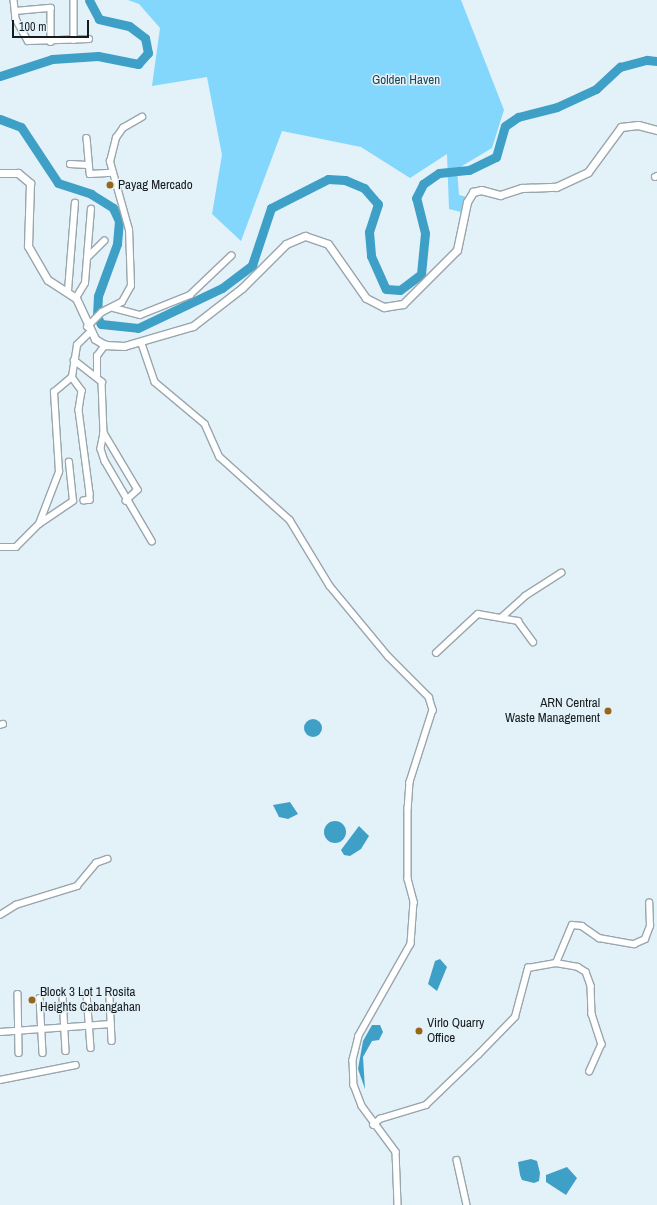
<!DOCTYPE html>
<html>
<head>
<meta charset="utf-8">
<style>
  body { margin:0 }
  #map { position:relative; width:657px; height:1205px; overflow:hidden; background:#e3f1f8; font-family:"Archivo Narrow",sans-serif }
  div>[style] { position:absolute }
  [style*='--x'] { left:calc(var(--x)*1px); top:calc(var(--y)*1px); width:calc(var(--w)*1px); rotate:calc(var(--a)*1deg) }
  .green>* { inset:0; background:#83d7fc }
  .water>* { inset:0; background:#3fa0c7 }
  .round { border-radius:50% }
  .river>* { height:9px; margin:-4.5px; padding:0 4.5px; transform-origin:4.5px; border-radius:4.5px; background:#3fa0c7 }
  .roads { filter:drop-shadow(1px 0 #99a6ad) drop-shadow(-1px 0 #99a6ad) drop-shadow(0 1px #99a6ad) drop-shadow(0 -1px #99a6ad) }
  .minor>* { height:5.5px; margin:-2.75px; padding:0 2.75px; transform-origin:2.75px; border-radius:2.75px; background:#fff }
  .major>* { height:7px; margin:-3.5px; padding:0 3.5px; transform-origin:3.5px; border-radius:3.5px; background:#fff }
  .dots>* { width:11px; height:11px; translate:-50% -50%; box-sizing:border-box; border:2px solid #e3f1f8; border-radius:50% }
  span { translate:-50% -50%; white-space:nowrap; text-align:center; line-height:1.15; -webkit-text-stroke:3px #e3f1f8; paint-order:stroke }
  .park-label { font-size:13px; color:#20495a }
  .poi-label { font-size:13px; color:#161b1e }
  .left { translate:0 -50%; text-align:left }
  .right { translate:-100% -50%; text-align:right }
  .scale { position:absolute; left:12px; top:20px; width:77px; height:18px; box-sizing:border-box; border:2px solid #161b1e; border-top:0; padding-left:5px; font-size:12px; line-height:14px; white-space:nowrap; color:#161b1e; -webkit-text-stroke:3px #e3f1f8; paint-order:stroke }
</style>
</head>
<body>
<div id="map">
  <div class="green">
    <div style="clip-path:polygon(128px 0,461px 0,504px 110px,492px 148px,457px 169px,459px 195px,471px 198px,465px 213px,449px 209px,447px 154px,410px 178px,361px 147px,282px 131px,241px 241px,212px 214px,222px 155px,207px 77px,152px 86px,160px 28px,139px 4px)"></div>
  </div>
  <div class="water">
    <div class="round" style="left:304px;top:719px;width:18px;height:18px"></div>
    <div style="clip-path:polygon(290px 802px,298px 814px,288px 819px,279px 817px,273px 805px)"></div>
    <div class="round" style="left:324px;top:821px;width:22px;height:22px"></div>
    <div style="clip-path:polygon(359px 826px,369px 836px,361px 849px,350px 856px,344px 855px,341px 850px)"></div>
    <div style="clip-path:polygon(440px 959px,447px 967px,437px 991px,428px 984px,435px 961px)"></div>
    <div style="clip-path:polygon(372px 1025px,380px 1025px,383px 1032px,379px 1040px,372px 1041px,363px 1057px,365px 1089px,358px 1069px,363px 1041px)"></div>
    <div style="clip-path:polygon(531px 1159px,537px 1161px,540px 1173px,539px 1181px,534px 1183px,522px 1180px,520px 1175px,518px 1162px)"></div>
    <div style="clip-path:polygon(567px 1167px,577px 1178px,566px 1195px,546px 1182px,546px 1175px)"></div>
  </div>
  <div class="river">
    <div style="--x:0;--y:76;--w:55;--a:-18.1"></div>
    <div style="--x:52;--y:59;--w:46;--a:-3.7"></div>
    <div style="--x:98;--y:56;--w:41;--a:11.3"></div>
    <div style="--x:138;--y:64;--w:15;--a:-48"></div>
    <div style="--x:148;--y:53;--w:15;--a:-101"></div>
    <div style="--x:145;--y:38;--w:20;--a:-143"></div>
    <div style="--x:129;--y:26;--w:31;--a:-167"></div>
    <div style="--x:99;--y:19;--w:21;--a:-118"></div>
    <div style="--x:0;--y:119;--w:22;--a:21"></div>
    <div style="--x:21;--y:127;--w:67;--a:56.5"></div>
    <div style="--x:58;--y:183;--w:35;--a:18"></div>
    <div style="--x:91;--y:194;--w:26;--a:32"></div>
    <div style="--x:113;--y:208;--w:14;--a:65"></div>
    <div style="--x:119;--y:221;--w:23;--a:95"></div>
    <div style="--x:117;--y:244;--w:55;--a:110.1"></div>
    <div style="--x:98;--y:296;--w:21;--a:93"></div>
    <div style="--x:97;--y:317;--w:8;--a:60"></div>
    <div style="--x:101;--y:324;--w:37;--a:6"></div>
    <div style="--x:138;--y:328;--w:93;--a:-25.5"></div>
    <div style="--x:222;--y:288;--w:38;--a:-37"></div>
    <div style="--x:252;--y:265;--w:60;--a:-71.6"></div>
    <div style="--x:271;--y:208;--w:64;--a:-27"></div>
    <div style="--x:328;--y:179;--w:17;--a:3"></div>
    <div style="--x:345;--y:180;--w:21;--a:23"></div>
    <div style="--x:364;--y:188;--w:21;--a:49"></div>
    <div style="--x:378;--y:204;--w:29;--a:108"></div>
    <div style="--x:369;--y:232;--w:24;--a:85"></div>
    <div style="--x:371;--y:256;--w:36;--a:66"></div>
    <div style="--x:386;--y:289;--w:14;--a:4"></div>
    <div style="--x:400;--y:290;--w:26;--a:-37"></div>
    <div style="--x:421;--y:274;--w:41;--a:-84.4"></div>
    <div style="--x:425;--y:233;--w:36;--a:-104"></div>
    <div style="--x:416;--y:198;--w:16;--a:-63"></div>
    <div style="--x:423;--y:184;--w:19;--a:-35"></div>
    <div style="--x:439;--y:173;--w:30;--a:-6"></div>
    <div style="--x:469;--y:170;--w:30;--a:-26"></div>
    <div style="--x:496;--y:157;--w:32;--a:-74"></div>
    <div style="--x:505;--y:126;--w:16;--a:-35"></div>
    <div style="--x:518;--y:117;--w:40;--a:-14.4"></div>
    <div style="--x:557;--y:107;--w:43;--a:-24.8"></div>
    <div style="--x:596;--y:89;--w:33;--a:-43"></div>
    <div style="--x:620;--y:67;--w:28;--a:-15"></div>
    <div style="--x:647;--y:60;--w:10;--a:6"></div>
  </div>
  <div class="roads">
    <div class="minor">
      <div style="--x:14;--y:0;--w:19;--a:84"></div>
      <div style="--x:16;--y:19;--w:25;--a:61"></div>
      <div style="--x:28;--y:41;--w:61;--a:-1.9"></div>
      <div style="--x:74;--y:0;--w:40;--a:90"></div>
      <div style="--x:15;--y:11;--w:36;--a:-5"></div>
      <div style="--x:51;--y:8;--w:34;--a:90"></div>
      <div style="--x:87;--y:138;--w:36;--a:85"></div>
      <div style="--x:90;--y:174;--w:22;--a:-3"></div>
      <div style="--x:70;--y:164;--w:17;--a:3"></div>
      <div style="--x:655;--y:177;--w:2;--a:-27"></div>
      <div style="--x:88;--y:257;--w:23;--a:-45"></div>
      <div style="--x:68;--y:291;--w:88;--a:-85.5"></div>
      <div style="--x:76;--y:298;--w:17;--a:-59"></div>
      <div style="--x:85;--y:283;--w:74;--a:-85.4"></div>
      <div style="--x:114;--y:308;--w:27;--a:15"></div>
      <div style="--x:140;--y:315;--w:54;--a:-21.8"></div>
      <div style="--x:190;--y:295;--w:57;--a:-43.6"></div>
      <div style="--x:87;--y:327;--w:21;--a:-45"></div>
      <div style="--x:102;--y:312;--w:22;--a:-27"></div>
      <div style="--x:122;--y:302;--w:18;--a:-61"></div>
      <div style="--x:131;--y:286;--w:56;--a:-92"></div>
      <div style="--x:129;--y:230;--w:71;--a:-105.6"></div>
      <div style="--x:110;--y:162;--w:25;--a:-76"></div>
      <div style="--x:116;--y:138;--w:12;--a:-55"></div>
      <div style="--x:123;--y:128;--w:22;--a:-30"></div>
      <div style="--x:142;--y:344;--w:40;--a:71.1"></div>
      <div style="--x:155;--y:382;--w:65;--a:40"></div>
      <div style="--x:205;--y:424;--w:36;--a:66"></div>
      <div style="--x:220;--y:457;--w:94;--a:42"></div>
      <div style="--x:290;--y:520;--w:77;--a:58.8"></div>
      <div style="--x:330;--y:586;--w:92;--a:50.3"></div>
      <div style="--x:389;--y:657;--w:57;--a:45"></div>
      <div style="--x:429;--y:697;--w:14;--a:73"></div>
      <div style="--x:433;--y:710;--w:76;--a:107.7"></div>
      <div style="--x:410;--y:782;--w:26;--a:94"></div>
      <div style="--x:408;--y:808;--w:71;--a:90"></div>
      <div style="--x:408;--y:879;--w:24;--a:75"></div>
      <div style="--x:414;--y:902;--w:42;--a:94.1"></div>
      <div style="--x:411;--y:944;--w:106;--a:119.5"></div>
      <div style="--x:359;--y:1036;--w:25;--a:104"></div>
      <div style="--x:353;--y:1060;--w:25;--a:88"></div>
      <div style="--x:354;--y:1085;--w:22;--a:69"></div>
      <div style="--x:362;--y:1106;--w:57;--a:53.5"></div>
      <div style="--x:396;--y:1152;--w:53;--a:87.8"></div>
      <div style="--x:74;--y:360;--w:36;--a:38"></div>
      <div style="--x:102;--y:382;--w:51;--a:87.8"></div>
      <div style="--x:104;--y:433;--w:16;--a:101"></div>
      <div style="--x:101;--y:449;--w:13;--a:72"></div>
      <div style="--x:105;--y:461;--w:93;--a:59.6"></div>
      <div style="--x:97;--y:376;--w:20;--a:-90"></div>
      <div style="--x:97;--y:356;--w:14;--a:-54"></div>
      <div style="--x:72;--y:377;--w:17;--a:54"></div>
      <div style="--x:82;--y:391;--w:19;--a:99"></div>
      <div style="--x:79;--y:410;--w:84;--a:82.5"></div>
      <div style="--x:90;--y:493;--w:7;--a:90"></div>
      <div style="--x:90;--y:500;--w:6;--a:171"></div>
      <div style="--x:104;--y:433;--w:66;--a:59.2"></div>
      <div style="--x:138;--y:490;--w:16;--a:137"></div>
      <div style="--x:39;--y:524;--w:41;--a:-34.1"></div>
      <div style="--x:73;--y:501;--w:39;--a:-96"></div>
      <div style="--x:0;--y:547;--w:16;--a:0"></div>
      <div style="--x:16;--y:547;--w:33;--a:-45"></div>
      <div style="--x:39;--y:524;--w:56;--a:-69"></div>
      <div style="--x:59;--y:472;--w:80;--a:-93.6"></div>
      <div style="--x:54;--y:392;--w:23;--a:-40"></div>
      <div style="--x:72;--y:377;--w:32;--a:-81"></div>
      <div style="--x:77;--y:345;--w:17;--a:-45"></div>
      <div style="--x:502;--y:617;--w:31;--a:-42"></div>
      <div style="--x:525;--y:596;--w:43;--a:-32.6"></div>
      <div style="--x:436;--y:653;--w:57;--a:-42.9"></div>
      <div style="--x:478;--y:614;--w:41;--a:9.9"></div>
      <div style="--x:518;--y:621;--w:26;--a:54"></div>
      <div style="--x:0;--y:725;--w:3;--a:-18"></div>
      <div style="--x:0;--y:915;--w:19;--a:-32"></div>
      <div style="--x:16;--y:905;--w:64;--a:-17.3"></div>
      <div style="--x:77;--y:886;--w:30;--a:-50"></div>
      <div style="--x:96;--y:863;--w:12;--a:-20"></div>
      <div style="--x:556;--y:963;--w:22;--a:10"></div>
      <div style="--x:578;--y:967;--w:9;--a:32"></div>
      <div style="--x:586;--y:972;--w:15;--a:70"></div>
      <div style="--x:591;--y:986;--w:28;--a:88"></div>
      <div style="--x:592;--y:1014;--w:32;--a:72"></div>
      <div style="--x:602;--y:1044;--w:30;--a:114"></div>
      <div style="--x:18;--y:994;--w:59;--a:89"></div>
      <div style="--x:87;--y:994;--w:54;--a:85.8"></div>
      <div style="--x:63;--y:996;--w:55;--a:86.9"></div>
      <div style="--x:40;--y:998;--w:55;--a:86.9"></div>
      <div style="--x:110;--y:998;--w:43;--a:87.3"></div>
      <div style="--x:0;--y:1032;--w:111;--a:-4.1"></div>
      <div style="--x:0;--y:1080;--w:77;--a:-11.2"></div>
      <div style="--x:373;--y:1125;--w:9;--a:-41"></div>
      <div style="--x:380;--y:1119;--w:48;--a:-16.9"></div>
      <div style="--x:426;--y:1105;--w:72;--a:-43.9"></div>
      <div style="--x:478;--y:1055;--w:53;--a:-45.8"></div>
      <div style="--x:515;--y:1017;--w:51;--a:-75.1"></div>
      <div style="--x:528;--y:968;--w:28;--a:-10"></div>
      <div style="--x:556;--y:963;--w:41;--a:-67.2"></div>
      <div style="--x:572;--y:925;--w:10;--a:6"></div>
      <div style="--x:582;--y:926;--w:21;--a:35"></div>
      <div style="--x:599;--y:938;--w:36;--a:10"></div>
      <div style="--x:634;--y:944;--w:12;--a:-24"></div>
      <div style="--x:645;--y:939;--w:14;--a:-69"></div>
      <div style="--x:650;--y:926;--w:23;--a:-92"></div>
      <div style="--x:457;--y:1160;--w:46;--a:77.5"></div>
    </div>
    <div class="major">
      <div style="--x:0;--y:173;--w:18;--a:0"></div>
      <div style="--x:18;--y:173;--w:16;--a:40"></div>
      <div style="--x:30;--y:183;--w:63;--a:91.8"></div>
      <div style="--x:28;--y:246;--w:39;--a:60"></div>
      <div style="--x:48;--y:280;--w:33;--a:33"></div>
      <div style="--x:76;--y:298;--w:45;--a:65.1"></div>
      <div style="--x:95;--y:339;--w:12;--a:31"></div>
      <div style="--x:105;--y:345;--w:19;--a:3"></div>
      <div style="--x:124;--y:346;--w:72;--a:-16.2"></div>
      <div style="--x:193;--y:326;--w:62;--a:-37.8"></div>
      <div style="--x:242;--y:288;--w:62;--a:-45"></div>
      <div style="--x:286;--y:244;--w:21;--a:-23"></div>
      <div style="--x:305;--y:236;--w:24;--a:19"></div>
      <div style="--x:328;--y:244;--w:66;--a:54.9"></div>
      <div style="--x:366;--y:298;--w:20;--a:27"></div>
      <div style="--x:384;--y:307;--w:19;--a:-9"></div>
      <div style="--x:403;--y:304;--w:76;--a:-45"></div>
      <div style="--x:457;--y:250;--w:49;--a:-78.2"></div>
      <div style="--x:467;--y:202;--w:12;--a:-59"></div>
      <div style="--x:473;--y:192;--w:8;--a:-14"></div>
      <div style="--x:481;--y:190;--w:20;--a:15"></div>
      <div style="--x:500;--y:195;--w:23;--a:-18"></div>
      <div style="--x:522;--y:188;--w:34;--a:-2"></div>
      <div style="--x:556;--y:187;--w:35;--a:-25"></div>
      <div style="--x:588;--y:172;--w:56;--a:-53.7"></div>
      <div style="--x:621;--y:127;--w:17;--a:-7"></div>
      <div style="--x:638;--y:125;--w:20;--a:15"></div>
    </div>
  </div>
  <div class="dots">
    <div style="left:110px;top:185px;background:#98661a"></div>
    <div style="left:608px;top:711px;background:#98661a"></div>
    <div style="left:32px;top:1000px;background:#98661a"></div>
    <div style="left:419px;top:1031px;background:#98661a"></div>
  </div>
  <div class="park-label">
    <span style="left:406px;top:80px">Golden Haven</span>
  </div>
  <div class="poi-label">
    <span class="left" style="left:118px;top:185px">Payag Mercado</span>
    <span class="right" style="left:600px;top:711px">ARN Central<br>Waste Management</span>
    <span class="left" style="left:40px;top:1000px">Block 3 Lot 1 Rosita<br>Heights Cabangahan</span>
    <span class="left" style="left:427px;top:1031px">Virlo Quarry<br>Office</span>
  </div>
  <div class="scale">100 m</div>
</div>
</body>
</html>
